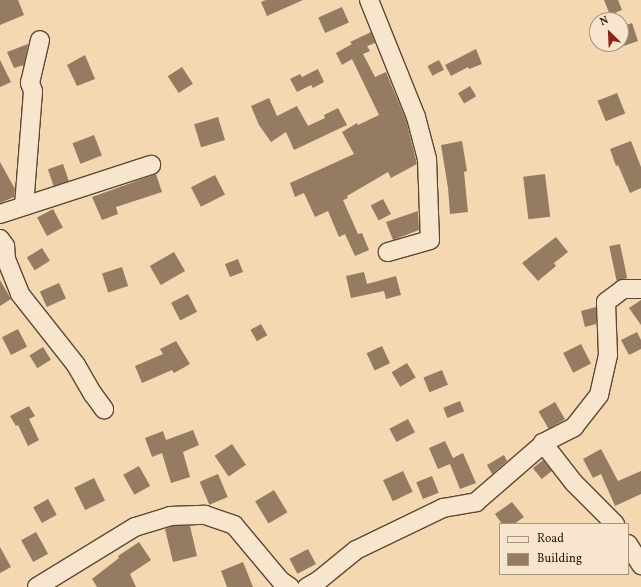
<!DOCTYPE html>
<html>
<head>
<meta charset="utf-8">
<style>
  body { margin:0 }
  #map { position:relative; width:641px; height:587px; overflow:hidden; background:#f3d8b2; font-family:Vollkorn,serif }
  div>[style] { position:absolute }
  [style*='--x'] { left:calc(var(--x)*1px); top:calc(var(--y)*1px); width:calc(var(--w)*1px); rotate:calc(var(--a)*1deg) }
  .building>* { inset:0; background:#947b61; transform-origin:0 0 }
  .roads { filter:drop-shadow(1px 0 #5f4734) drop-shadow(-1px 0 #5f4734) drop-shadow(0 1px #5f4734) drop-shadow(0 -1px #5f4734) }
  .minor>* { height:18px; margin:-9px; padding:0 9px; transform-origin:9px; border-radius:9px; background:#f7e6cd }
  span { translate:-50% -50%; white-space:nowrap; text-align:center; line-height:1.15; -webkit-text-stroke:3.5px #f7e6cd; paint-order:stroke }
  .legend { position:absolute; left:499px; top:523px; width:130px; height:52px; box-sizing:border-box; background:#f7e6cd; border:1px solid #a7937f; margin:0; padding:5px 7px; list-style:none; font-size:12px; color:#2e170a }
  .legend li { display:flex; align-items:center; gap:8px; height:20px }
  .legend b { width:20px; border:1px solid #a7937f }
  .north { position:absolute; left:589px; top:12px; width:40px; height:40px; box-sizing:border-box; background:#f7e6cd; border:1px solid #a7937f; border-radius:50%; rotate:336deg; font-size:11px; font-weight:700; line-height:16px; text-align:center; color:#2e170a }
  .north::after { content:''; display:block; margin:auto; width:14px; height:18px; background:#8f2418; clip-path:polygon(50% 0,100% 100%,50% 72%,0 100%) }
</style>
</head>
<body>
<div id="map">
  <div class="building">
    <div style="clip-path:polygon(0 0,18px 0,24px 15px,0 25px)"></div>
    <div style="clip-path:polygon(266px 0,303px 0,267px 16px,261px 2px)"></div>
    <div style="clip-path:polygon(604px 0,618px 0,622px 10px,610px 15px)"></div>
    <div style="left:342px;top:7px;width:17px;height:26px;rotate:66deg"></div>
    <div style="clip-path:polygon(632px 23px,638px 41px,621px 47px,621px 27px)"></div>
    <div style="clip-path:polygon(371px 32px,375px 43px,367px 46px,370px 51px,363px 54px,375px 77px,386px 72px,406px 120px,417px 164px,391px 178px,388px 172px,347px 196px,348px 198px,343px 200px,358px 234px,362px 233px,369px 250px,355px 256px,345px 234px,339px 237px,328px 211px,315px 217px,304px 193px,295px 197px,290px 183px,354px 154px,342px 132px,357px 123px,358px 125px,379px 115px,352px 59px,342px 65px,336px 53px,352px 44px,350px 42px)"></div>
    <div style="clip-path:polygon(28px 44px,24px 65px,14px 68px,7px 52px)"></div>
    <div style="clip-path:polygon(476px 49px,482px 64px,469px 69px,468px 67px,451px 76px,445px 65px)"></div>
    <div style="clip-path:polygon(85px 55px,95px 79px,77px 86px,67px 65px)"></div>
    <div style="clip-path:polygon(0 60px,11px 82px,0 87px)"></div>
    <div style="left:439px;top:60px;width:11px;height:13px;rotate:63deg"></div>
    <div style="left:182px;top:67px;width:20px;height:17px;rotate:57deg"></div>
    <div style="clip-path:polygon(318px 69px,324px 82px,313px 88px,311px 85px,297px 92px,290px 79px,300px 74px,302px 77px)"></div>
    <div style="left:470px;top:86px;width:12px;height:14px;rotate:59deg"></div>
    <div style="left:617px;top:93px;width:22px;height:21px;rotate:68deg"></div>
    <div style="clip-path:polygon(269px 98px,277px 116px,297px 106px,308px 126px,325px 118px,324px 115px,338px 108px,347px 125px,294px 150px,286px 132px,271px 142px,259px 125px,251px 106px)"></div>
    <div style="left:218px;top:117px;width:24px;height:25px;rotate:73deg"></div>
    <div style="left:94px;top:135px;width:22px;height:23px;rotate:69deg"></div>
    <div style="clip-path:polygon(462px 141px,467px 171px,464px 172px,468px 212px,450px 214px,448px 188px,441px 145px)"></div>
    <div style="clip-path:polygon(631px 141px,641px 167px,641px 188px,630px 193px,618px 165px,616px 166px,610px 149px)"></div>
    <div style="clip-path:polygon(0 162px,15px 189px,14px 197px,0 203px)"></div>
    <div style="left:63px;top:164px;width:18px;height:16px;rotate:71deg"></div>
    <div style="clip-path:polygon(156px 174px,162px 192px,116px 207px,118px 214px,102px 220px,92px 197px)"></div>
    <div style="left:545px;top:174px;width:43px;height:22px;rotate:83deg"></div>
    <div style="left:215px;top:175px;width:22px;height:27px;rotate:63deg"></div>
    <div style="left:383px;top:199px;width:17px;height:14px;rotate:62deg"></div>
    <div style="left:53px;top:209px;width:21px;height:18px;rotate:62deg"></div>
    <div style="clip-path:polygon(418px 211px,419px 230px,393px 240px,386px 222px)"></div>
    <div style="clip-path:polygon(556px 237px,568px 252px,554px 263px,556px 266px,538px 281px,522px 263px)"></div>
    <div style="left:620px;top:244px;width:35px;height:11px;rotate:78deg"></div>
    <div style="left:42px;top:248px;width:15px;height:18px;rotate:58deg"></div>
    <div style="left:174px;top:252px;width:22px;height:28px;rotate:60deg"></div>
    <div style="left:238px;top:259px;width:14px;height:14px;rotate:69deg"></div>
    <div style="left:122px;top:267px;width:20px;height:21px;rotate:72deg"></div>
    <div style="clip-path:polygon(364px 272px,367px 284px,396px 276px,401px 295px,386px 299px,384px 291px,351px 298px,346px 276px)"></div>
    <div style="clip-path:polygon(0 280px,11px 299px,0 306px)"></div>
    <div style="left:59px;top:283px;width:17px;height:21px;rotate:66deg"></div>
    <div style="left:188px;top:294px;width:20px;height:19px;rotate:63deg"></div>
    <div style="clip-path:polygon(641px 300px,641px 325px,629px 308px)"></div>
    <div style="clip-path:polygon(596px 307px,596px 324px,585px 327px,581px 311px)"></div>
    <div style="left:261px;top:324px;width:13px;height:12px;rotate:61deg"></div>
    <div style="left:18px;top:329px;width:20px;height:18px;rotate:63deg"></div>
    <div style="clip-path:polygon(637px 332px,641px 340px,641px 349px,629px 355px,621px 340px)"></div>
    <div style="clip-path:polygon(176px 341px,190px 364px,174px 373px,172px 370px,142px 383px,135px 366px,163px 354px,160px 349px)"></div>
    <div style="left:581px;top:344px;width:22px;height:20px;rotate:63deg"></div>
    <div style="left:382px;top:346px;width:19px;height:17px;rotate:65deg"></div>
    <div style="left:43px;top:347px;width:15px;height:16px;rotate:58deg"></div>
    <div style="left:407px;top:363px;width:17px;height:18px;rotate:59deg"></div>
    <div style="left:442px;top:370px;width:16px;height:20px;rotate:68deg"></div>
    <div style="left:460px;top:401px;width:11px;height:18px;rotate:68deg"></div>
    <div style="left:555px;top:402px;width:20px;height:19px;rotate:60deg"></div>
    <div style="clip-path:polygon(29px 406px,35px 416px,29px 419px,39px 440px,28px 446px,18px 425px,16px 426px,10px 416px)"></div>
    <div style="left:408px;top:419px;width:15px;height:21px;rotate:62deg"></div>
    <div style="clip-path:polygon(193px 430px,199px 445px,183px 452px,190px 477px,171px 483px,162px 453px,152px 457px,145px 438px,163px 431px,166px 440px)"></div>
    <div style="clip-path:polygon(445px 441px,453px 458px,463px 453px,476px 483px,460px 489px,450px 464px,438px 469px,429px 448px)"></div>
    <div style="left:232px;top:444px;width:25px;height:21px;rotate:56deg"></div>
    <div style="clip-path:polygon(601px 449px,618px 481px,641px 471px,641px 494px,615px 506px,601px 474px,593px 478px,583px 459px)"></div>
    <div style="clip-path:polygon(504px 455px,507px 461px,492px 474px,487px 465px)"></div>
    <div style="left:543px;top:460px;width:14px;height:13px;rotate:51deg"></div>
    <div style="left:139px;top:466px;width:23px;height:18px;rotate:61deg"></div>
    <div style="left:403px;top:471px;width:23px;height:22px;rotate:65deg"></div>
    <div style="left:218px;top:474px;width:25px;height:20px;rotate:67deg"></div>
    <div style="left:432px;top:476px;width:18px;height:17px;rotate:68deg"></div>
    <div style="left:94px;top:478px;width:25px;height:22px;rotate:64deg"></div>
    <div style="left:274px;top:490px;width:26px;height:22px;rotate:59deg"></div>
    <div style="left:48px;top:499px;width:18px;height:17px;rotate:61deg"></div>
    <div style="clip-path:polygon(512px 502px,524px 517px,514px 524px,502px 524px,495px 514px)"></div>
    <div style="clip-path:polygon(172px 526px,190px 526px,197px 556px,173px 562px,165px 529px)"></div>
    <div style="left:36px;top:532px;width:25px;height:17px;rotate:61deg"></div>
    <div style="clip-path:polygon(139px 542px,151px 560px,130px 574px,136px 587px,97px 587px,92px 579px,119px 558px,118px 556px)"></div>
    <div style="clip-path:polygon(0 547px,11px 567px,0 573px)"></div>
    <div style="left:308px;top:549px;width:17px;height:21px;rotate:62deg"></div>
    <div style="clip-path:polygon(243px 562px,253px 587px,227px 587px,221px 571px)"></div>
  </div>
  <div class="roads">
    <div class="minor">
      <div style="--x:369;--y:0;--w:126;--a:68.1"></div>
      <div style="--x:416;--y:117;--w:43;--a:75.3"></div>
      <div style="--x:427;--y:159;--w:81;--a:87.9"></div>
      <div style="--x:430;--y:240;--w:44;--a:164.1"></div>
      <div style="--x:24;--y:206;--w:115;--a:-85.5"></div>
      <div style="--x:33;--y:91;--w:9;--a:-111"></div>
      <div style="--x:30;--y:83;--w:44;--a:-76.9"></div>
      <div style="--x:0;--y:214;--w:159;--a:-18"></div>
      <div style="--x:0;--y:239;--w:9;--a:54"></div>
      <div style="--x:5;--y:246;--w:13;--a:86"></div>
      <div style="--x:6;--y:259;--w:38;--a:68"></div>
      <div style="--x:20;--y:294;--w:90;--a:51.7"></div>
      <div style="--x:76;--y:365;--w:34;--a:60"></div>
      <div style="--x:93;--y:394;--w:19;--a:54"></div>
      <div style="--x:615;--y:524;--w:58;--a:-135"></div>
      <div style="--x:574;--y:483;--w:51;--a:-127.8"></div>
      <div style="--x:543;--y:443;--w:35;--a:-27"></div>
      <div style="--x:574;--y:427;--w:41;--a:-52"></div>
      <div style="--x:599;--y:395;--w:41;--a:-77.3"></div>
      <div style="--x:608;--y:355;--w:53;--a:-92.2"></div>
      <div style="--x:606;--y:302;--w:21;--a:-37"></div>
      <div style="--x:623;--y:289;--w:18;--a:0"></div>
      <div style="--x:628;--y:544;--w:25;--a:58"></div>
      <div style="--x:37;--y:587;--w:115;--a:-31.5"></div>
      <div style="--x:135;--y:527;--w:37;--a:-17"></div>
      <div style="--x:170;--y:516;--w:35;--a:-2"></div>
      <div style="--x:205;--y:515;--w:31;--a:19"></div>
      <div style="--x:234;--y:525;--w:73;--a:50"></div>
      <div style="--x:281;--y:581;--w:11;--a:34"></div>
      <div style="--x:307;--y:587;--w:13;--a:-29"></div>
      <div style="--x:318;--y:581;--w:49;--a:-39.2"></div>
      <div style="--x:356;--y:550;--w:97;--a:-25.8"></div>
      <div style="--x:443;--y:508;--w:34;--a:-10"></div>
      <div style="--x:476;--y:502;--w:90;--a:-40.9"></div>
    </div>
  </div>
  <ul class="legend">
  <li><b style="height:5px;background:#f7e6cd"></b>Road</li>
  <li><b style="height:11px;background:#947b61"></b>Building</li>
  </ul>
  <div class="north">N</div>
</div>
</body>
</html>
